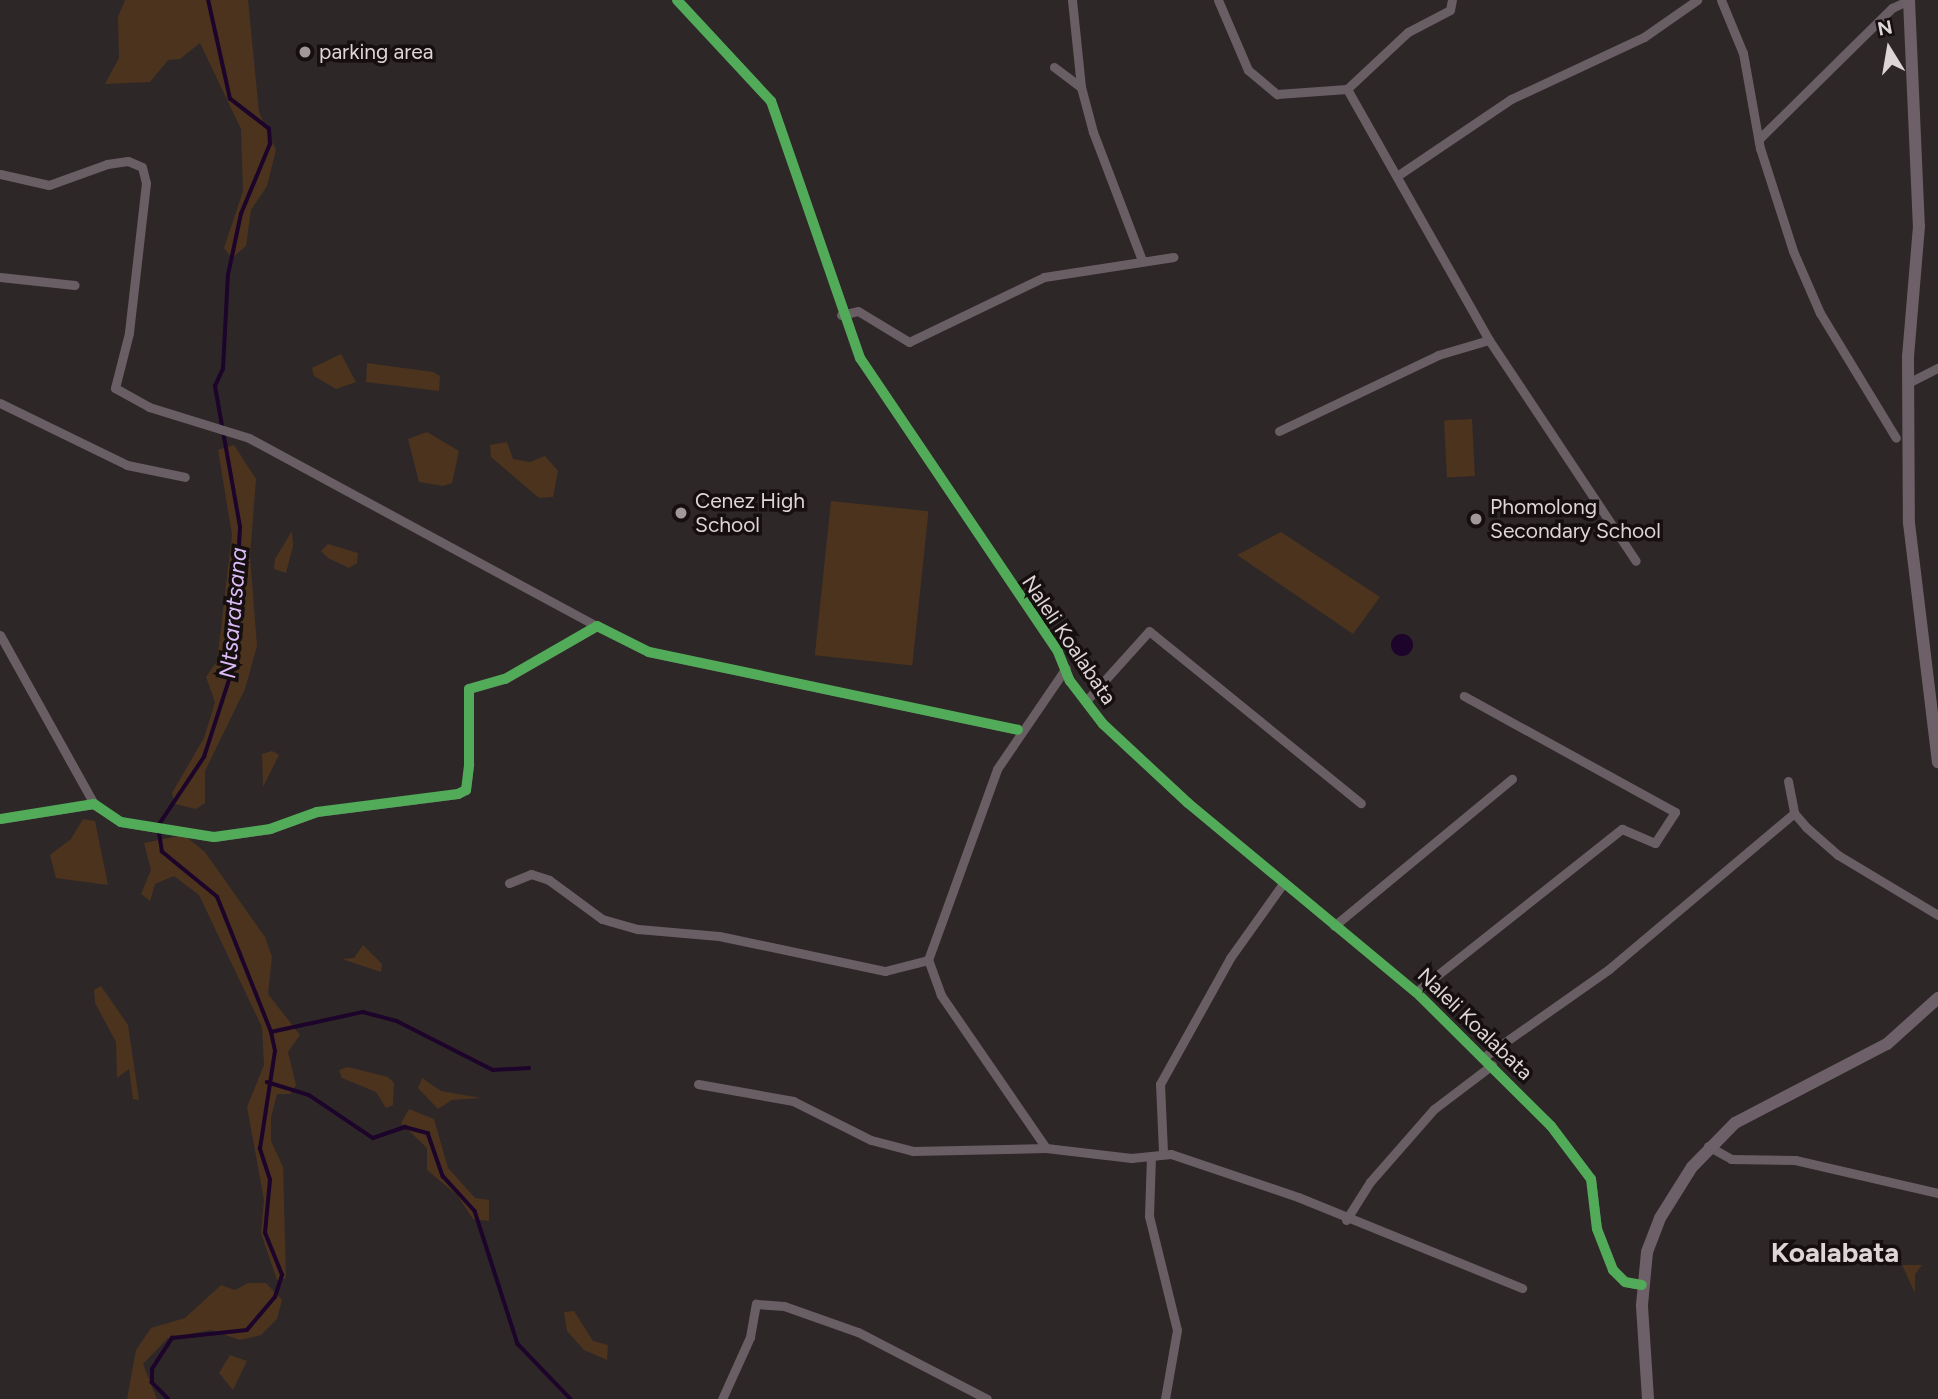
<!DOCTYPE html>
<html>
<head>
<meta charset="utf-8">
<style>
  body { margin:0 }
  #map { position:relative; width:1938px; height:1399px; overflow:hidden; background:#2e2728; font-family:Figtree,sans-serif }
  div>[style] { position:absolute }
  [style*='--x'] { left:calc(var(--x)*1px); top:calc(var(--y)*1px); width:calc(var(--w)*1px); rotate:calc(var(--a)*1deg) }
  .green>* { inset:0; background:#4b331e; transform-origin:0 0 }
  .water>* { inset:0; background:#1d042a }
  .round { border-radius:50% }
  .stream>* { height:3.5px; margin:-1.75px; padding:0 1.75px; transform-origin:1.75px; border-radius:1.75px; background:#1d042a }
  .street>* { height:9px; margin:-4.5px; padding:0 4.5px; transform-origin:4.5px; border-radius:4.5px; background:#6a5e65 }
  .secondary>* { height:12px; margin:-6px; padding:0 6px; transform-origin:6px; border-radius:6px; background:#6e6068 }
  .cycleway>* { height:10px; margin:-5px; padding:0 5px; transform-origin:5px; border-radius:5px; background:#51ab58 }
  .dots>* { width:19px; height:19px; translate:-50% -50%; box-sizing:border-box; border:4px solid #150f10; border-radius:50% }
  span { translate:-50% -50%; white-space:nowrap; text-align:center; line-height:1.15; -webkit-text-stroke:7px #150f10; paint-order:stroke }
  .poi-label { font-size:21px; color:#ded5d6 }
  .left { translate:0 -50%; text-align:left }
  .street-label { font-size:21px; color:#ded5d6 }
  .water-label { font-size:23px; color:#dcbbf7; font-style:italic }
  .district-label { font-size:28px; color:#ded5d6; font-weight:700 }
  .north { position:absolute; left:1854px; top:14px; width:70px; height:70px; -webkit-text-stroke:5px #150f10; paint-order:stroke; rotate:349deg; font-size:19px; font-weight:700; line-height:28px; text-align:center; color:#ded5d6 }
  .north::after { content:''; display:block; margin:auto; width:24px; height:32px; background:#ded5d6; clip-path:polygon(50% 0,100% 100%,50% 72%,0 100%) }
</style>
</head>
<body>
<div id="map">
  <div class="green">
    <div style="clip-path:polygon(125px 0,248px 0,259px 112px,276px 150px,267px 186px,251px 210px,246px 246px,232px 258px,224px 248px,243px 191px,241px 129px,200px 43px,180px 59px,168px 60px,150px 82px,105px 84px,119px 58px,118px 17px)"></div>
    <div style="clip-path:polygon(341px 354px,356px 382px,336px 389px,314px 376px,312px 368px)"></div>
    <div style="clip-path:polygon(367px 363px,433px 372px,440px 376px,439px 391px,366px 382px)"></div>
    <div style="left:1472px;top:419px;width:57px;height:28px;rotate:87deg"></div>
    <div style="clip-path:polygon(427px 432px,459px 451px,452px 483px,443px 486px,419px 482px,408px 439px)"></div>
    <div style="clip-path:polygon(507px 442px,513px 459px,530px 462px,545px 456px,558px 471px,553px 497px,539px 498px,491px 457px,490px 445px)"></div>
    <div style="clip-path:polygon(234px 445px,256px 479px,250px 557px,257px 646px,245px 689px,205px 771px,205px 803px,196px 809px,175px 804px,172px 793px,204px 738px,215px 702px,206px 677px,217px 661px,232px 535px,218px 450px)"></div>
    <div style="left:831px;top:501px;width:98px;height:155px;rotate:6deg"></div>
    <div style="clip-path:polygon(292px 531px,293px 546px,286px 573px,274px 569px,275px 559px)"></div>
    <div style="clip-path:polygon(1281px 532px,1380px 597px,1353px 634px,1237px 555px)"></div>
    <div style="clip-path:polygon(328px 544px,358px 553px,357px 563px,349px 568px,328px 558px,321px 551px)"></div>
    <div style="clip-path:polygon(272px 751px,279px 755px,263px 787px,262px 754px)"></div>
    <div style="clip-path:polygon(83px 819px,95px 821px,108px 885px,56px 878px,50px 855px,71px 839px)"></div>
    <div style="clip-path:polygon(184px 835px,205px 852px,265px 937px,272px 957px,268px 994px,300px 1035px,288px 1052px,296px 1085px,290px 1094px,277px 1094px,271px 1118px,271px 1141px,283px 1167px,286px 1278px,277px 1280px,261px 1233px,264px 1200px,247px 1107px,264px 1065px,262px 1027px,199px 895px,174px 876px,155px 884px,150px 901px,141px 894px,151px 870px,144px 843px)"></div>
    <div style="clip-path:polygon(363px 945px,382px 964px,381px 972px,342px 959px,354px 958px)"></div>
    <div style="clip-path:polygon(101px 986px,128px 1025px,139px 1100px,133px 1099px,129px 1069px,117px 1078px,116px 1042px,95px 1003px,94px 990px)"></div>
    <div style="clip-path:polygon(348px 1067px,388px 1077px,394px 1083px,393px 1105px,386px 1108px,376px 1092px,342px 1078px,339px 1070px)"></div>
    <div style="clip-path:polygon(422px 1078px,441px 1091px,481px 1098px,452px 1100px,438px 1109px,418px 1088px)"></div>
    <div style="clip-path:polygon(409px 1109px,434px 1119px,448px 1168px,475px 1198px,489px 1200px,489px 1221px,473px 1219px,457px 1195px,427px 1170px,427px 1148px,401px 1123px)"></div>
    <div style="clip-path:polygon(1902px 1265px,1922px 1265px,1915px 1274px,1915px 1293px)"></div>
    <div style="clip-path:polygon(248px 1283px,266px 1283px,282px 1300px,277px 1319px,261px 1335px,240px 1340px,211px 1330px,168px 1338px,143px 1364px,157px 1399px,127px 1399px,136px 1350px,151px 1328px,185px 1318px,221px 1285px,235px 1290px)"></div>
    <div style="clip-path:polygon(574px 1311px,593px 1341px,608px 1345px,607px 1360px,584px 1350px,567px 1331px,564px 1312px)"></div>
    <div style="clip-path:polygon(230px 1355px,247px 1361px,233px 1390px,219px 1373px)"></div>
  </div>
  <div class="water">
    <div class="round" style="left:1391px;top:634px;width:22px;height:22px"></div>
  </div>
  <div class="stream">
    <div style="--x:271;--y:1032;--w:94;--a:-12.3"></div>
    <div style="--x:363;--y:1012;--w:35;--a:15"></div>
    <div style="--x:397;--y:1021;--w:108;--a:27"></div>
    <div style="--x:493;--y:1070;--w:36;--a:-3"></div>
    <div style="--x:267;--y:1082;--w:44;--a:17.2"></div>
    <div style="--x:309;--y:1095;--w:77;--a:33.9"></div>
    <div style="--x:373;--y:1138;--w:34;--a:-19"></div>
    <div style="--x:405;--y:1127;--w:24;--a:15"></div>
    <div style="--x:428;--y:1133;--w:46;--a:70.8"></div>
    <div style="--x:443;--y:1176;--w:47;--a:47.6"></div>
    <div style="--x:475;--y:1211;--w:140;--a:72.1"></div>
    <div style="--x:518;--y:1344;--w:76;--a:46.1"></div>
    <div style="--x:168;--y:1399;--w:23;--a:-135"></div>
    <div style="--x:152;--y:1383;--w:14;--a:-90"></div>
    <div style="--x:152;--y:1369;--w:37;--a:-57"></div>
    <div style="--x:172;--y:1338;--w:75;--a:-6.1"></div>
    <div style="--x:247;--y:1330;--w:43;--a:-49.7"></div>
    <div style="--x:275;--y:1297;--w:23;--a:-72"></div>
    <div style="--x:282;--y:1275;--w:45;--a:-112"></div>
    <div style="--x:265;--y:1233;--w:53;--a:-84.6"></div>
    <div style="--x:270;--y:1180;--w:33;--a:-108"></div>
    <div style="--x:260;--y:1149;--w:99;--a:-81.3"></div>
    <div style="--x:275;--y:1051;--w:19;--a:-102"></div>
    <div style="--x:271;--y:1032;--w:145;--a:-111.8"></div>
    <div style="--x:217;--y:897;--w:71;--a:-140.7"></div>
    <div style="--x:162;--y:852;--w:26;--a:-99"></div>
    <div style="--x:158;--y:826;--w:83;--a:-56.3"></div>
    <div style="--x:204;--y:757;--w:90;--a:-72"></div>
    <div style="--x:232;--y:671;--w:144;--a:-86.8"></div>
    <div style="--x:240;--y:527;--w:143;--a:-100.1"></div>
    <div style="--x:215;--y:386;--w:19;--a:-65"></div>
    <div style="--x:223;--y:369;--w:94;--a:-87"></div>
    <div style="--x:228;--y:275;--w:62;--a:-78"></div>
    <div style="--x:241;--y:214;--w:76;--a:-67.5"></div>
    <div style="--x:270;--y:144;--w:15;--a:-94"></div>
    <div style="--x:269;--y:129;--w:49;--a:-142.4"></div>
    <div style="--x:230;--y:99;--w:101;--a:-102.5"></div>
  </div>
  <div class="street">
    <div style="--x:677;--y:0;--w:138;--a:47.1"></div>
    <div style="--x:771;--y:101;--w:272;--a:70.9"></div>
    <div style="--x:860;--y:358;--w:354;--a:56"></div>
    <div style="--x:1058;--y:652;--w:31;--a:68"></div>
    <div style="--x:1070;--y:681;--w:54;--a:52.5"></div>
    <div style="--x:1103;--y:724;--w:116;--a:42.9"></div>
    <div style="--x:1188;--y:803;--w:296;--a:39.7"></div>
    <div style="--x:1416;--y:992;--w:190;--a:44.8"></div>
    <div style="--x:1551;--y:1126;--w:66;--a:53"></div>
    <div style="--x:1591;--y:1179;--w:50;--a:83.2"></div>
    <div style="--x:1597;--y:1229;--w:44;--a:68.7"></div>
    <div style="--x:1613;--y:1270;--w:17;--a:45"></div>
    <div style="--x:1625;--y:1282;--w:17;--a:10"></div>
    <div style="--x:1072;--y:0;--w:87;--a:84.1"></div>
    <div style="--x:1081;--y:87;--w:47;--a:75.1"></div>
    <div style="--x:1093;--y:132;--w:135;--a:69.1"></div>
    <div style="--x:1218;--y:0;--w:76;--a:66.8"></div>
    <div style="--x:1248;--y:70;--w:38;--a:40"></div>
    <div style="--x:1277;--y:94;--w:70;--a:-4.1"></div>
    <div style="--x:1347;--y:89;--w:288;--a:60.5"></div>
    <div style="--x:1489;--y:340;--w:265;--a:56.4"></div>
    <div style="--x:1721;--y:0;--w:57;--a:67.5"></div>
    <div style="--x:1743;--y:53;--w:97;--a:79.9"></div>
    <div style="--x:1760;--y:148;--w:108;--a:72.2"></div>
    <div style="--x:1793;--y:251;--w:68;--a:66.5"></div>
    <div style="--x:1820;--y:313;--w:146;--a:58.7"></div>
    <div style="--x:1054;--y:67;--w:34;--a:37"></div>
    <div style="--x:1347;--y:89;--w:83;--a:-43.1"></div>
    <div style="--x:1408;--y:32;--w:47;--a:-27.6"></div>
    <div style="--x:1450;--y:10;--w:10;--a:-79"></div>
    <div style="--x:1759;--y:139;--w:187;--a:-44.6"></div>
    <div style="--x:1892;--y:8;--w:19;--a:-25"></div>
    <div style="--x:0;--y:174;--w:50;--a:12.7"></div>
    <div style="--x:49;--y:185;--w:62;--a:-19.9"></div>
    <div style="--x:107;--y:164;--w:21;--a:-8"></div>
    <div style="--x:128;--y:161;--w:15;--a:23"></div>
    <div style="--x:142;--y:167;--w:16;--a:76"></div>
    <div style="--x:146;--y:183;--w:151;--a:96.5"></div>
    <div style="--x:129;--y:333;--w:57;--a:104.3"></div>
    <div style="--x:115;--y:388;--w:39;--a:29"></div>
    <div style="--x:149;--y:407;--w:105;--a:17.2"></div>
    <div style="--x:249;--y:438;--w:396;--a:28.4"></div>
    <div style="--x:1397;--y:176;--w:138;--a:-34"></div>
    <div style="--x:1511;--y:99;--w:147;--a:-25"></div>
    <div style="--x:1644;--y:37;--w:65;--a:-34.9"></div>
    <div style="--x:0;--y:277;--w:75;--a:6.1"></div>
    <div style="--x:841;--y:315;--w:17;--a:-13"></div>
    <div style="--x:858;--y:311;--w:60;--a:31.3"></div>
    <div style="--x:909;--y:342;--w:150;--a:-25.7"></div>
    <div style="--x:1044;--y:277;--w:131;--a:-8.8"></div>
    <div style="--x:1908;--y:383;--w:34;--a:-27"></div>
    <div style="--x:0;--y:403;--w:141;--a:26"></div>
    <div style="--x:127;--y:465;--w:59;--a:11.7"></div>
    <div style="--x:1279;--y:431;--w:176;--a:-25.5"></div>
    <div style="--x:1438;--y:355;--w:53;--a:-16.4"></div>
    <div style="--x:0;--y:635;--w:193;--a:60.9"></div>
    <div style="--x:1086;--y:701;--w:94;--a:-48"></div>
    <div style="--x:1149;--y:631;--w:273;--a:39.1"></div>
    <div style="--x:1788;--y:781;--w:33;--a:79"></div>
    <div style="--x:1794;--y:813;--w:18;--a:49"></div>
    <div style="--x:1806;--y:827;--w:43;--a:41.2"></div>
    <div style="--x:1838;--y:855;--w:117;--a:31"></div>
    <div style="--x:0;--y:819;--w:95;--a:-9.1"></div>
    <div style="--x:94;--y:804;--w:32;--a:34"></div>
    <div style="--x:121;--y:822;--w:94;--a:9.2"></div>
    <div style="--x:214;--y:837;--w:57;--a:-8.1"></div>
    <div style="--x:270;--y:829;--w:50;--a:-19.9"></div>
    <div style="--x:317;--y:812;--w:142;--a:-7.3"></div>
    <div style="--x:458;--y:794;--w:9;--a:-27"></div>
    <div style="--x:466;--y:790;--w:26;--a:-83"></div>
    <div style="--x:469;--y:764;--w:75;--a:-90"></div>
    <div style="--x:469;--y:689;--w:37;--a:-16"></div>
    <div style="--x:505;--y:679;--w:106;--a:-29.9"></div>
    <div style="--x:597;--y:626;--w:58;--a:26.6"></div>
    <div style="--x:649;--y:652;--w:377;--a:11.9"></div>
    <div style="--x:509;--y:883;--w:24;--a:-22"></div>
    <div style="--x:531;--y:874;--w:19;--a:18"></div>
    <div style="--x:549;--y:880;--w:66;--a:36.3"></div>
    <div style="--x:602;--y:919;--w:37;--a:16"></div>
    <div style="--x:638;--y:929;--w:81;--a:4.9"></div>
    <div style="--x:719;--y:936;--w:170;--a:11.9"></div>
    <div style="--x:885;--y:971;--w:44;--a:-14.3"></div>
    <div style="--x:1334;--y:926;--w:231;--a:-39.6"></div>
    <div style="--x:1416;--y:992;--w:263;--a:-38.4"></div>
    <div style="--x:1622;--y:829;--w:36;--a:23"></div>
    <div style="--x:1655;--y:843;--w:37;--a:-57"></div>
    <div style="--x:1675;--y:812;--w:241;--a:-151.2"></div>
    <div style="--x:1484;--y:1057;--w:153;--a:-35.1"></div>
    <div style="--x:1609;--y:969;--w:242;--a:-40.1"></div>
    <div style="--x:698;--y:1084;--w:97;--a:10.1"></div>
    <div style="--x:793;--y:1101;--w:87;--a:26.6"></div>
    <div style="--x:871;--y:1140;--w:43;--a:14.7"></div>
    <div style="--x:913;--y:1151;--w:133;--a:-1.3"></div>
    <div style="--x:1046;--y:1148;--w:86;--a:6.7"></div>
    <div style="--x:1131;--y:1158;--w:40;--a:-5.7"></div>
    <div style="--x:1171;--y:1154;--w:134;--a:18.7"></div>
    <div style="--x:1298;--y:1197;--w:242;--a:22.1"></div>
    <div style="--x:1708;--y:1146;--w:26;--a:29"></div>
    <div style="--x:1731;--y:1159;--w:64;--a:0.9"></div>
    <div style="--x:1795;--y:1160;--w:147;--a:13"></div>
    <div style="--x:1046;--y:1148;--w:186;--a:-124.5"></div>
    <div style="--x:941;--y:995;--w:37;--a:-110"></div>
    <div style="--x:928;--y:960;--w:203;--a:-70.1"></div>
    <div style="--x:997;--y:769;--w:122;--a:-55.7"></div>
    <div style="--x:1163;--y:1152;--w:68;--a:-92.5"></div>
    <div style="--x:1160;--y:1084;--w:144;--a:-60.9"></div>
    <div style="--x:1230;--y:958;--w:90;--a:-54.5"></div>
    <div style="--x:1151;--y:1156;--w:60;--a:91.9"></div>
    <div style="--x:1149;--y:1216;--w:117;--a:76.2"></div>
    <div style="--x:1177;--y:1330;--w:70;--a:99.9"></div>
    <div style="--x:1346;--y:1220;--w:45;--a:-57.7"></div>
    <div style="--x:1370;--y:1182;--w:97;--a:-48.8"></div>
    <div style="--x:1434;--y:1109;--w:73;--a:-37.2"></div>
    <div style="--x:722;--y:1399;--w:68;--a:-65.7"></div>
    <div style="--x:750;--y:1337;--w:34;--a:-80"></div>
    <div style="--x:756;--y:1304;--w:28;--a:4"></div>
    <div style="--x:784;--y:1306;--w:78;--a:19.4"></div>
    <div style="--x:858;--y:1332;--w:145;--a:27.4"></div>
  </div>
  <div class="secondary">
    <div style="--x:1909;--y:0;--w:226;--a:87.5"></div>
    <div style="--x:1919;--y:226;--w:130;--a:94.8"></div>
    <div style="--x:1908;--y:356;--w:167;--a:89.7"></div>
    <div style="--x:1909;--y:523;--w:241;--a:83.1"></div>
    <div style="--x:1648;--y:1399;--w:94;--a:-93.7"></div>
    <div style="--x:1642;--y:1305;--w:53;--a:-84.6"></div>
    <div style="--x:1647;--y:1252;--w:36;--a:-69"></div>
    <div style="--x:1660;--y:1218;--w:60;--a:-57.9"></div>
    <div style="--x:1692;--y:1167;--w:62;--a:-45.7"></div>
    <div style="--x:1735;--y:1123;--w:171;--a:-27.5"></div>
    <div style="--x:1887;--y:1044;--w:69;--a:-42"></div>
  </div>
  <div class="cycleway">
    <div style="--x:677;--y:0;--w:138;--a:47.1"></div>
    <div style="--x:771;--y:101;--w:272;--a:70.9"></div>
    <div style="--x:860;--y:358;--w:354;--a:56"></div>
    <div style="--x:1058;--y:652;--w:31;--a:68"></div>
    <div style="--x:1070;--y:681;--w:54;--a:52.5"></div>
    <div style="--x:1103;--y:724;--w:116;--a:42.9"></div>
    <div style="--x:1188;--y:803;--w:296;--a:39.7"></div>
    <div style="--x:1416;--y:992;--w:190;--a:44.8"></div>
    <div style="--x:1551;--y:1126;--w:66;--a:53"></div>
    <div style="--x:1591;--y:1179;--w:50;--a:83.2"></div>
    <div style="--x:1597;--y:1229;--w:44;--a:68.7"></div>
    <div style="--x:1613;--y:1270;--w:17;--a:45"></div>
    <div style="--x:1625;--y:1282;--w:17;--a:10"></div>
    <div style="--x:0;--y:819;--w:95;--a:-9.1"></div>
    <div style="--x:94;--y:804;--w:32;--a:34"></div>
    <div style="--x:121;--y:822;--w:94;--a:9.2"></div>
    <div style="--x:214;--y:837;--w:57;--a:-8.1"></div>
    <div style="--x:270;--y:829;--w:50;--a:-19.9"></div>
    <div style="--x:317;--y:812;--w:142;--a:-7.3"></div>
    <div style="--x:458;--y:794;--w:9;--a:-27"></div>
    <div style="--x:466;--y:790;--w:26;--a:-83"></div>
    <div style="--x:469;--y:764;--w:75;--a:-90"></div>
    <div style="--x:469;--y:689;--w:37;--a:-16"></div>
    <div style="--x:505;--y:679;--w:106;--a:-29.9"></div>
    <div style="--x:597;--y:626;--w:58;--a:26.6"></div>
    <div style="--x:649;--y:652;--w:377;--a:11.9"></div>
  </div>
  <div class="dots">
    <div style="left:305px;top:52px;background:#a09899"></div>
    <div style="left:681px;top:513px;background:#a09899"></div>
    <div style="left:1476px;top:519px;background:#a09899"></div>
  </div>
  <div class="poi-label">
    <span class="left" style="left:319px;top:52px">parking area</span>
    <span class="left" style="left:695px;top:513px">Cenez High<br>School</span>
    <span class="left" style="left:1490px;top:519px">Phomolong<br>Secondary School</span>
  </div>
  <div class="street-label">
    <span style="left:1069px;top:640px;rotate:56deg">Naleli Koalabata</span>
    <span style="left:1475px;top:1024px;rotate:44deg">Naleli Koalabata</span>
  </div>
  <div class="water-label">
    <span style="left:233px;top:613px;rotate:-85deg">Ntsaratsana</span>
  </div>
  <div class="district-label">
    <span style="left:1835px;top:1252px">Koalabata</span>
  </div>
  <div class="north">N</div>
</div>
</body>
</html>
